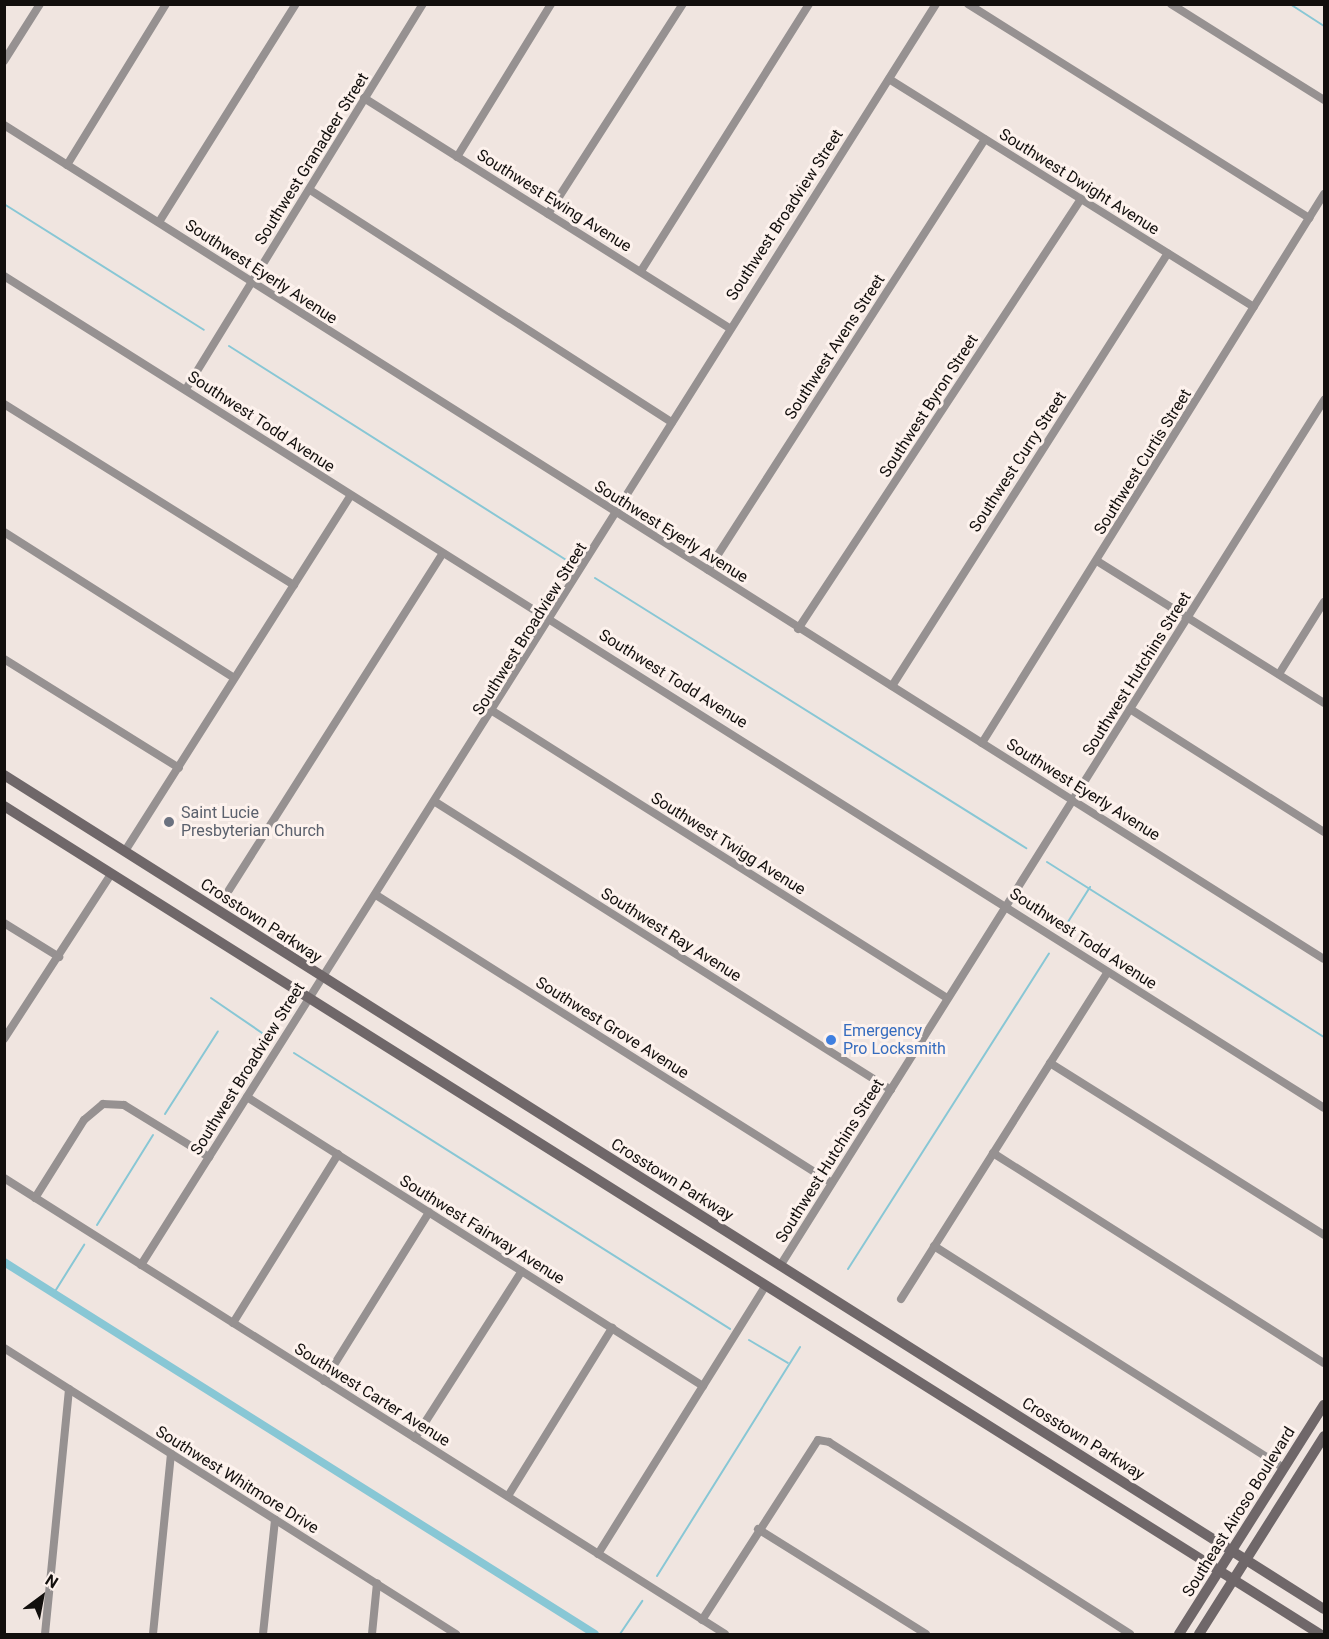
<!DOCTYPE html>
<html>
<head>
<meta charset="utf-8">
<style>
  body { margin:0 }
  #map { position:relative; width:1329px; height:1639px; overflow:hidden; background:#f0e5e0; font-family:Roboto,sans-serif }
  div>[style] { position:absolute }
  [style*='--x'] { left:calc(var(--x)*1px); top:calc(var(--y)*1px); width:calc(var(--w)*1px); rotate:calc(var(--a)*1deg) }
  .stream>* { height:2px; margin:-1px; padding:0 1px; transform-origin:1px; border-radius:1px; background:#88c7d5 }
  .canal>* { height:8px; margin:-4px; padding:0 4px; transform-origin:4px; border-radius:4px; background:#88c7d5 }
  .minor>* { height:8px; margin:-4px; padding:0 4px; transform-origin:4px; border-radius:4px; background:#969191 }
  .secondary>* { height:10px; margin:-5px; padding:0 5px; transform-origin:5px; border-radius:5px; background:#6f6769 }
  .dots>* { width:16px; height:16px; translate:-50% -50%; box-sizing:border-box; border:3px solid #fdf2ed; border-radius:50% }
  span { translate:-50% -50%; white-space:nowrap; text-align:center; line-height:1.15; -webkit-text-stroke:6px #fdf2ed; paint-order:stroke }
  .street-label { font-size:16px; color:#120f0d }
  .worship-label { font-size:16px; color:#5b616d }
  .left { translate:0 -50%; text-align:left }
  .shop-label { font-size:16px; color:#366cbe }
  .frame { position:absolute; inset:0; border:6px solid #120f0d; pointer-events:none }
  .north { position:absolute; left:12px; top:1567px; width:60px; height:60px; -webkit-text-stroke:4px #fdf2ed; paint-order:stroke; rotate:32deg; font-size:16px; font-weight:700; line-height:24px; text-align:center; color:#120f0d }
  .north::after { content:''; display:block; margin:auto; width:21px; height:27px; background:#120f0d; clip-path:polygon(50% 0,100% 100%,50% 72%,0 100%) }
</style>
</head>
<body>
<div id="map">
  <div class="stream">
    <div style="--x:1290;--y:4;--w:40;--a:32.9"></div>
    <div style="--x:4;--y:204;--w:236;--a:32.2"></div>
    <div style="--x:229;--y:346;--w:404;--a:32.4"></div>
    <div style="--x:595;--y:578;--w:509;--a:32.07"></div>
    <div style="--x:1047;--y:862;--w:328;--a:32.3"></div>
    <div style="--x:1066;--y:925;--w:45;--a:-57.7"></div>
    <div style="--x:211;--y:998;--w:69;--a:34.4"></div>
    <div style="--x:294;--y:1053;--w:516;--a:32.33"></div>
    <div style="--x:165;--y:1114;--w:98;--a:-57.4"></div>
    <div style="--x:97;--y:1225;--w:106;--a:-58.1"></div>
    <div style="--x:848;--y:1269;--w:374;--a:-57.5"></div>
    <div style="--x:54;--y:1293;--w:57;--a:-58"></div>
    <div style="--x:749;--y:1340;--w:45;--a:30.5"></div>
    <div style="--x:657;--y:1576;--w:270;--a:-58"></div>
    <div style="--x:620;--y:1634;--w:40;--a:-56"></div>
  </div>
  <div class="canal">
    <div style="--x:4;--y:1262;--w:698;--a:32.19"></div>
  </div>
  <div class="minor">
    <div style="--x:968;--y:4;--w:403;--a:32.1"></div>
    <div style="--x:1171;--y:4;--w:181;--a:32.1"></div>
    <div style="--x:4;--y:61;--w:67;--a:-57.7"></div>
    <div style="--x:889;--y:79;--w:430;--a:32"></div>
    <div style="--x:364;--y:98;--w:431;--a:32.2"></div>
    <div style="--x:4;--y:125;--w:1561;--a:32.29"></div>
    <div style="--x:457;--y:157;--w:180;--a:-58.4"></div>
    <div style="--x:67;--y:165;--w:189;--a:-58.4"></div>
    <div style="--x:310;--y:190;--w:430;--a:32.7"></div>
    <div style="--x:548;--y:214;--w:250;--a:-57.3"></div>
    <div style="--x:159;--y:222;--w:257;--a:-57.9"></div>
    <div style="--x:641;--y:271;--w:315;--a:-57.8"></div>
    <div style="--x:4;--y:276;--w:1560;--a:32.22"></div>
    <div style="--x:186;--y:389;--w:452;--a:-58.4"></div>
    <div style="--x:4;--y:404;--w:342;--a:32"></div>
    <div style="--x:4;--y:532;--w:272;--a:32.4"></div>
    <div style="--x:1097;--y:561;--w:268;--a:32"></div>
    <div style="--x:708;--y:570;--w:512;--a:-57.27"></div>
    <div style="--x:798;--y:629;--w:515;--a:-56.65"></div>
    <div style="--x:4;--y:659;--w:206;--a:31.9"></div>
    <div style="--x:1279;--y:674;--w:85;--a:-58"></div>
    <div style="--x:892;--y:686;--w:513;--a:-57.49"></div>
    <div style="--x:1130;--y:709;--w:230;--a:32.4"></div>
    <div style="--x:494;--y:712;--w:536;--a:32.27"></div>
    <div style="--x:982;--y:743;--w:647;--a:-58.08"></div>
    <div style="--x:437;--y:803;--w:537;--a:32.3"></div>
    <div style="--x:125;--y:851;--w:420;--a:-57.6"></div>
    <div style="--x:229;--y:890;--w:397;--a:-57.6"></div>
    <div style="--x:376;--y:895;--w:539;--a:32.28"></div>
    <div style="--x:4;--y:923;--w:65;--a:31.7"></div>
    <div style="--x:4;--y:1039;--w:197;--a:-57"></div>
    <div style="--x:1050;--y:1063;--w:324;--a:32.1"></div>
    <div style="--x:247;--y:1097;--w:540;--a:32.37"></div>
    <div style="--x:993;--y:1153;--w:392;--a:32.4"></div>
    <div style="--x:4;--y:1178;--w:853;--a:32.31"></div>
    <div style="--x:35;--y:1198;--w:92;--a:-57.9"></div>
    <div style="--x:84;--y:1120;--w:25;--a:-40"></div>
    <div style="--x:103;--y:1104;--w:21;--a:3"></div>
    <div style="--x:124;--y:1105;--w:100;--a:31.5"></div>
    <div style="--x:934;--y:1246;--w:414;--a:32.4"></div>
    <div style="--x:141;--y:1265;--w:1491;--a:-57.77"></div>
    <div style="--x:780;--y:1266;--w:1023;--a:-57.86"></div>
    <div style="--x:901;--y:1299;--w:387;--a:-57.7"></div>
    <div style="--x:233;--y:1323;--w:199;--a:-58.1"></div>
    <div style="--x:4;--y:1348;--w:535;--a:32.32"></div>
    <div style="--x:324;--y:1381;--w:199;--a:-58.1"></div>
    <div style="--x:415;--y:1438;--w:198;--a:-57.4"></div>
    <div style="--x:508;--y:1496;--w:198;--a:-58.2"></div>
    <div style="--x:758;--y:1529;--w:198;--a:32"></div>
    <div style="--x:598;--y:1554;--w:317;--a:-58"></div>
    <div style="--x:702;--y:1620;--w:214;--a:-57.2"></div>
    <div style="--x:818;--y:1440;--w:11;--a:10"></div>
    <div style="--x:829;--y:1442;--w:357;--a:32.5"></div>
    <div style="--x:45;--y:1634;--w:246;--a:-84.4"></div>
    <div style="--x:153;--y:1634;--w:181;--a:-84.3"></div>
    <div style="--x:263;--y:1634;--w:115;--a:-84"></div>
    <div style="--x:372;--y:1634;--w:51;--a:-84.4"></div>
  </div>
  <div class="secondary">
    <div style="--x:4;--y:775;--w:1561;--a:32.29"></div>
    <div style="--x:4;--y:806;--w:1555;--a:32.18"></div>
    <div style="--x:1179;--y:1634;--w:271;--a:-57.7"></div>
    <div style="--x:1199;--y:1634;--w:234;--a:-57.7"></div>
  </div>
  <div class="dots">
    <div style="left:169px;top:822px;background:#6b7280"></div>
    <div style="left:831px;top:1040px;background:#3f7fe0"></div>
  </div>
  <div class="street-label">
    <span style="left:312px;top:159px;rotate:-58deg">Southwest Granadeer Street</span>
    <span style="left:1079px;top:182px;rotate:32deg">Southwest Dwight Avenue</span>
    <span style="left:554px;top:201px;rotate:32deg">Southwest Ewing Avenue</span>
    <span style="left:785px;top:215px;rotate:-57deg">Southwest Broadview Street</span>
    <span style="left:261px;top:272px;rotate:33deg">Southwest Eyerly Avenue</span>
    <span style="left:835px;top:347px;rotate:-57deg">Southwest Avens Street</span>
    <span style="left:929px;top:406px;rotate:-57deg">Southwest Byron Street</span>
    <span style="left:261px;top:422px;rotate:33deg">Southwest Todd Avenue</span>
    <span style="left:1018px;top:462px;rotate:-57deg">Southwest Curry Street</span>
    <span style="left:1143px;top:462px;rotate:-58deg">Southwest Curtis Street</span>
    <span style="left:671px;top:532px;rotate:32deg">Southwest Eyerly Avenue</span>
    <span style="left:530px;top:629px;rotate:-58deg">Southwest Broadview Street</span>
    <span style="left:1137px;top:674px;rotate:-58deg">Southwest Hutchins Street</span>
    <span style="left:673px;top:679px;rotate:32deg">Southwest Todd Avenue</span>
    <span style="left:1083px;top:790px;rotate:32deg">Southwest Eyerly Avenue</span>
    <span style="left:728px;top:844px;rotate:32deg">Southwest Twigg Avenue</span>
    <span style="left:261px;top:921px;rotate:33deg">Crosstown Parkway</span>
    <span style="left:671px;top:935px;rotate:32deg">Southwest Ray Avenue</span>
    <span style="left:1083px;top:939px;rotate:33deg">Southwest Todd Avenue</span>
    <span style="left:612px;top:1028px;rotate:32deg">Southwest Grove Avenue</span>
    <span style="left:248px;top:1069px;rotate:-58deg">Southwest Broadview Street</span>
    <span style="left:830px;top:1161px;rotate:-58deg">Southwest Hutchins Street</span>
    <span style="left:672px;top:1180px;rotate:32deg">Crosstown Parkway</span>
    <span style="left:482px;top:1230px;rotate:32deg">Southwest Fairway Avenue</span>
    <span style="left:372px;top:1395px;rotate:32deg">Southwest Carter Avenue</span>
    <span style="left:1083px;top:1439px;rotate:32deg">Crosstown Parkway</span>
    <span style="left:237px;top:1480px;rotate:32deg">Southwest Whitmore Drive</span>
    <span style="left:1239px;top:1512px;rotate:-58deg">Southeast Airoso Boulevard</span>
  </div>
  <div class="worship-label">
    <span class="left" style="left:181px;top:822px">Saint Lucie<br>Presbyterian Church</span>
  </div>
  <div class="shop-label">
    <span class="left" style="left:843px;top:1040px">Emergency<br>Pro Locksmith</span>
  </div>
  <div class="frame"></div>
  <div class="north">N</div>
</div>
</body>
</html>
